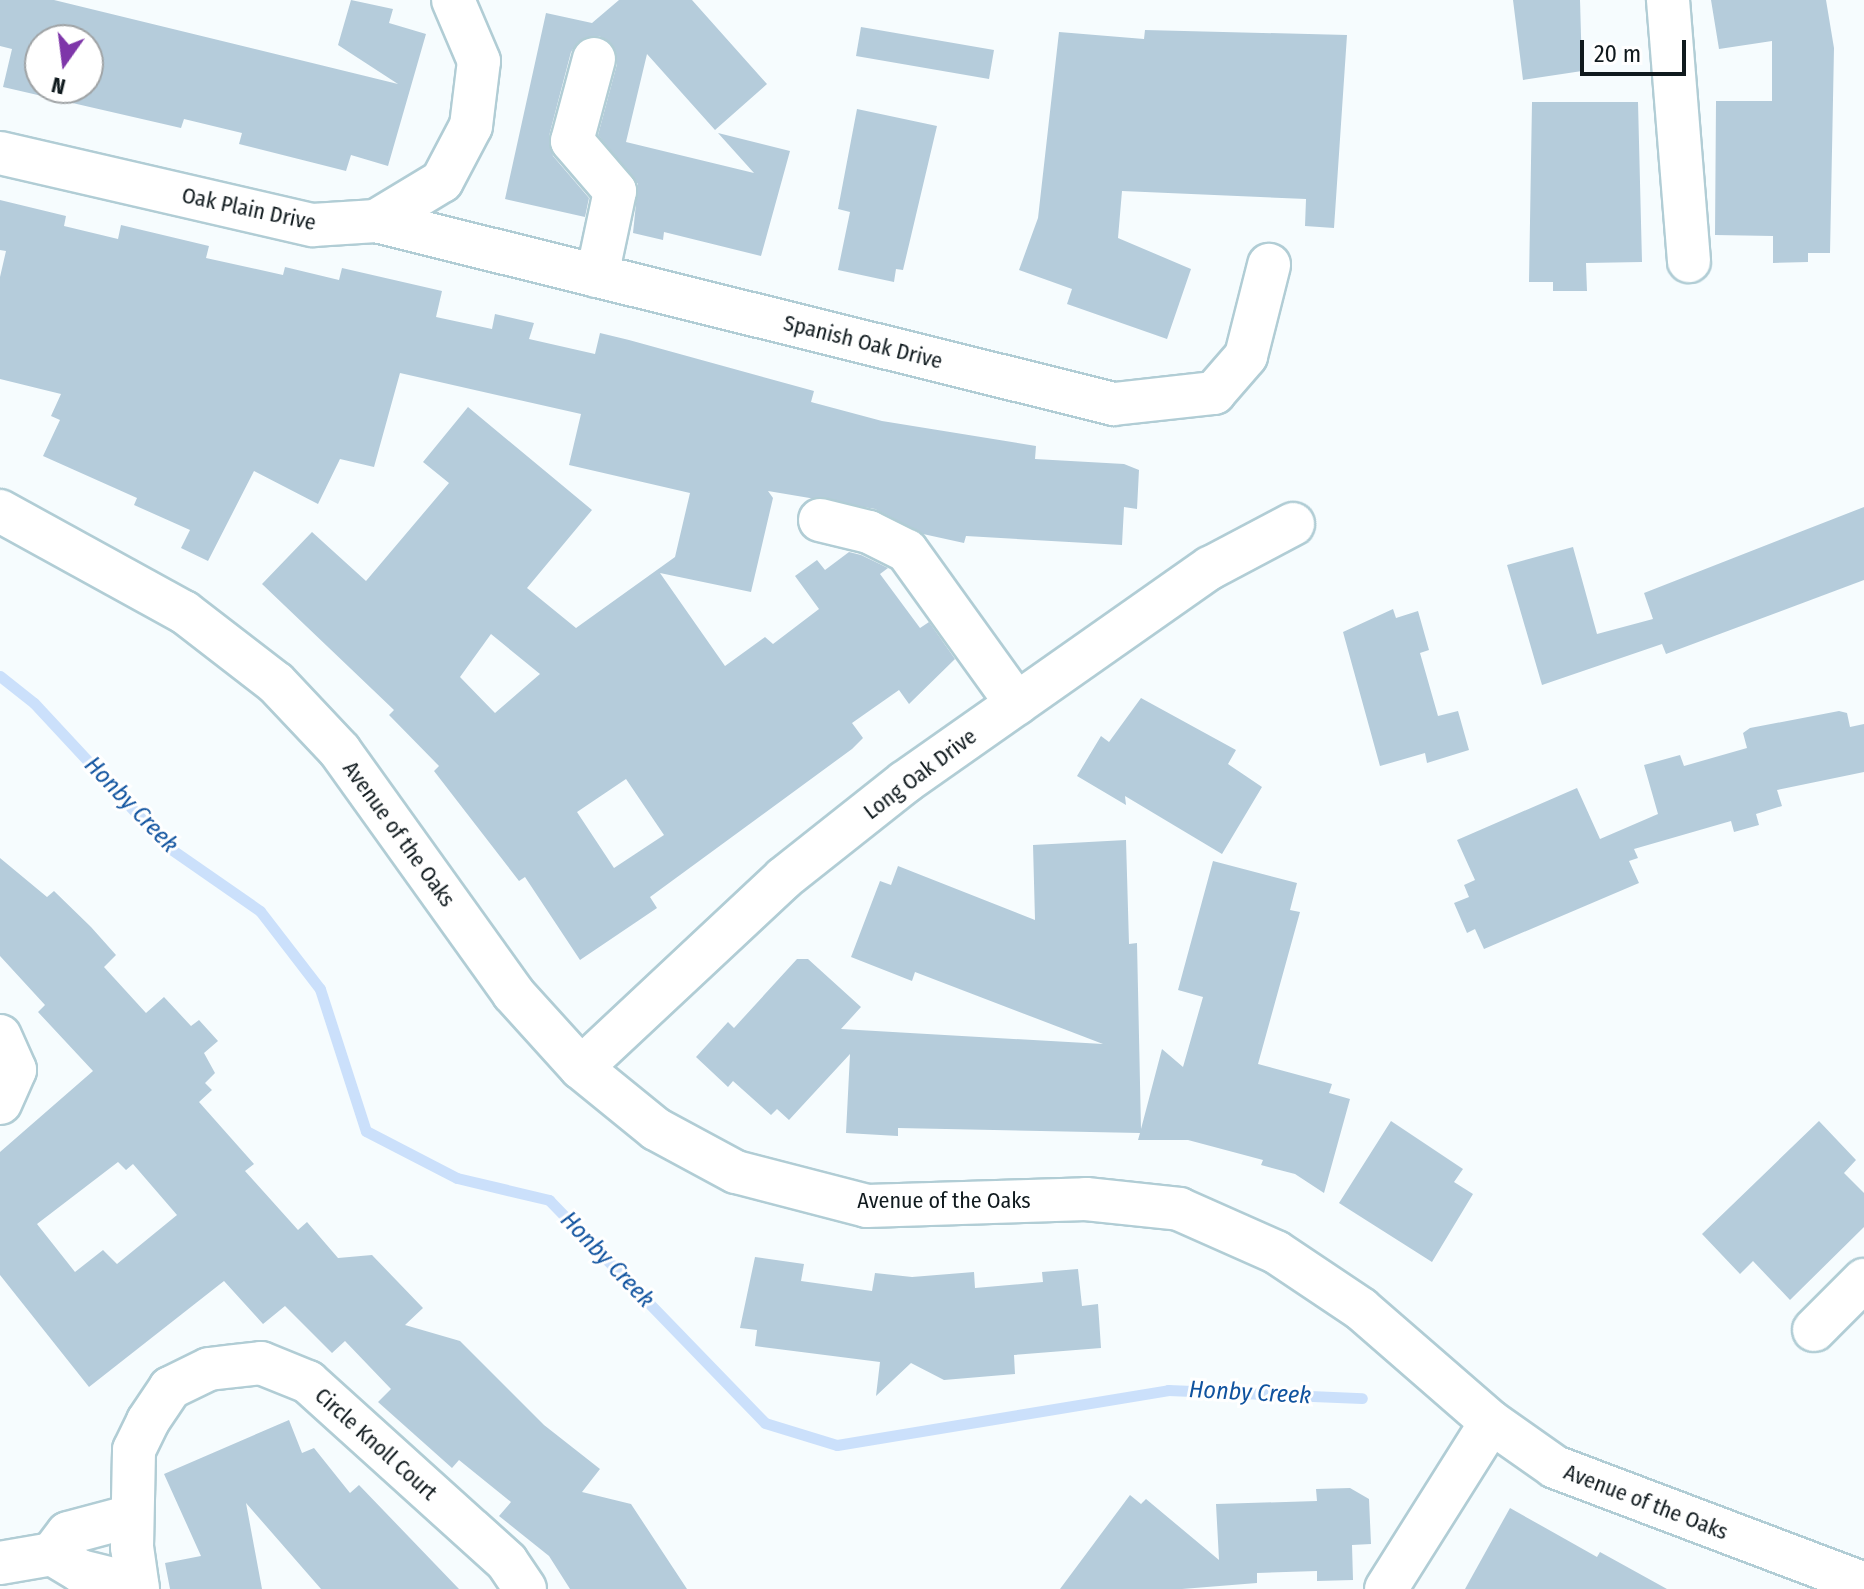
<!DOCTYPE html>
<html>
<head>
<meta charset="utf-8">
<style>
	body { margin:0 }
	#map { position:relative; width:1864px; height:1589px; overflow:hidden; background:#f6fcfe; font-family:"Fira Sans Condensed",sans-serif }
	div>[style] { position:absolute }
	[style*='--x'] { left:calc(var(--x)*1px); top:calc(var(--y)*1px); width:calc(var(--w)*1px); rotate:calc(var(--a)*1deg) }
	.stream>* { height:11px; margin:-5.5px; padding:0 5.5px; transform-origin:5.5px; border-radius:5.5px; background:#cbe0fb }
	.building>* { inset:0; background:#b5ccdb }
	.roads { filter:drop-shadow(2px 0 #b1cdd5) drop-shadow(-2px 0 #b1cdd5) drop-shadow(0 2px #b1cdd5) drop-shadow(0 -2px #b1cdd5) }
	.minor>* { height:42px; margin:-21px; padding:0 21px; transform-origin:21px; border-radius:21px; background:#fff }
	span { translate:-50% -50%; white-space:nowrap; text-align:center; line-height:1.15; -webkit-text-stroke:6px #fff; paint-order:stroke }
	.street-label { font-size:22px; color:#101a1e }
	.water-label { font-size:24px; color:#10539f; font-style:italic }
	.north { position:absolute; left:24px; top:24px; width:80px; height:80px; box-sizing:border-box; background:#fff; border:2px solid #9fa3a5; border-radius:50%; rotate:194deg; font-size:22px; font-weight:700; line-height:32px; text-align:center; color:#101a1e }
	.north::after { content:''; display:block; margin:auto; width:28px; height:36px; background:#7e36a9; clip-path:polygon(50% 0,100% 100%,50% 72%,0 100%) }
	.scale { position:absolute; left:1580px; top:40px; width:106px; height:36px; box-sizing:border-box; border:4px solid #101a1e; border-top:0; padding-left:10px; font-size:24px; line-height:28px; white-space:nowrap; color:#101a1e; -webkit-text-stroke:6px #fff; paint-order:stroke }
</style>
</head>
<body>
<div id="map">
	<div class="stream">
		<i style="--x:0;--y:676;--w:43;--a:38.5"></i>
		<i style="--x:34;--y:703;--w:197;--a:47.1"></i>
		<i style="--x:168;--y:847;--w:112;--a:34.8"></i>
		<i style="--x:260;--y:911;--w:98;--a:52.4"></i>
		<i style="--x:320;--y:989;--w:149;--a:72.1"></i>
		<i style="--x:366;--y:1131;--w:102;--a:27.3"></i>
		<i style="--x:457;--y:1178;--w:95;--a:13.4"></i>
		<i style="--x:549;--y:1200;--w:310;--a:45.9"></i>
		<i style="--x:765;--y:1423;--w:75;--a:17"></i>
		<i style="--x:837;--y:1445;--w:336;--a:-9.4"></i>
		<i style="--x:1168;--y:1390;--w:194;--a:2.4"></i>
	</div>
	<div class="building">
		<i style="clip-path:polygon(evenodd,0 0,54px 0,398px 84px,338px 45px,351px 0,393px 9px,389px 23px,426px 34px,388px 166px,351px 155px,346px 171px,239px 144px,242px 133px,184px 119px,181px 128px,3px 87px,12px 49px,0 46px,0 0,40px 40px,88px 40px,88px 88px,40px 88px,40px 40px)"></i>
		<i style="clip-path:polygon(619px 0,692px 0,767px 84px,715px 130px,647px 54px,626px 142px,754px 173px,718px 133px,790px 151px,761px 256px,664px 232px,663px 240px,633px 233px,638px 184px,598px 135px,617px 64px,611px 43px,599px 36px,578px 42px,571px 52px,549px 136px,553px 156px,589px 198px,585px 217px,505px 199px,546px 13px,592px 23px)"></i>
		<i style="clip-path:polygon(1513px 0,1580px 0,1582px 71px,1523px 80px)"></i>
		<i style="clip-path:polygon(1711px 0,1826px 0,1834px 48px,1830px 253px,1808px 253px,1808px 262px,1773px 263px,1773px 236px,1715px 235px,1716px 101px,1772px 101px,1772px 41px,1719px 49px)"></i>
		<i style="clip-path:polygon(861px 27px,994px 50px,989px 79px,856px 56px)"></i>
		<i style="clip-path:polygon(1145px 30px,1347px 35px,1334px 228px,1305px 226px,1306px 199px,1122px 191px,1118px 238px,1191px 269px,1167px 339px,1067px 304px,1072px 289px,1019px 270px,1038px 218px,1059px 32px,1144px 39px)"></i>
		<i style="clip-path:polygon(1532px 102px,1638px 102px,1642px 262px,1586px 263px,1587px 291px,1553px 291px,1553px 282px,1529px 282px)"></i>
		<i style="clip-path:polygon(857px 109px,937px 126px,903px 270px,896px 269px,894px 282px,838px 270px,850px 212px,838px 209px)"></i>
		<i style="clip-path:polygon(evenodd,0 200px,66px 216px,64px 226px,118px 239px,121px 225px,209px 246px,206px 258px,283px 275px,285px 267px,339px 280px,342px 268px,442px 291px,436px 317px,492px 329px,495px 314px,534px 323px,529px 339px,595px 354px,600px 333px,629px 340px,814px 391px,811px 402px,882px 421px,1036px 446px,1035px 459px,1124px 464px,1139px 470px,1137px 509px,1124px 507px,1122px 545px,966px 536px,964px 543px,923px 534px,875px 509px,768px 491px,773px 498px,751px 592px,660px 573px,725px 666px,765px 637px,773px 644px,819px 609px,795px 576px,817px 560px,825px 570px,849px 552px,861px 555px,888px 568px,880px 574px,920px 628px,929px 622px,955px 659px,909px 704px,899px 690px,852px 723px,863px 738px,852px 749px,650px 897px,657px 908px,580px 960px,525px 877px,519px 881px,434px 771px,439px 766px,389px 715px,394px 710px,262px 584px,312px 532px,366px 581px,449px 483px,423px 462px,468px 407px,592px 510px,527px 588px,576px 628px,675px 557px,690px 493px,569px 465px,581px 414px,400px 373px,374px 467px,340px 459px,318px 504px,254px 471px,208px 561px,181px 548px,190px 530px,134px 505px,137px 498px,43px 456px,60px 420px,51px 416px,61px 394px,0 379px,0 277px,6px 251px,0 250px,0 200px,491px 634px,540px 674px,495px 713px,460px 677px,491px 634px,0 200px,626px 779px,664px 835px,614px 868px,577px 812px,626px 779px)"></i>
		<i style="clip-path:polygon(1864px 507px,1864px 580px,1666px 654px,1662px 644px,1542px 685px,1507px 565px,1573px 547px,1597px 634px,1653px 619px,1644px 593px)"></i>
		<i style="clip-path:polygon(1393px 609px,1396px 618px,1418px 611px,1429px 650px,1420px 653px,1438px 716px,1458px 711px,1469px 750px,1427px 763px,1425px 753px,1380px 766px,1343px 632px)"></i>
		<i style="clip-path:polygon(1141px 698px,1236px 750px,1228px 764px,1262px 787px,1222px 854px,1125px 796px,1126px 805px,1077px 776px,1101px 736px,1109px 742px)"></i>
		<i style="clip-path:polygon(1839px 711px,1847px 713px,1850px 727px,1864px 724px,1864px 772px,1777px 790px,1782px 806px,1756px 814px,1759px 825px,1734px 832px,1731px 821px,1634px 849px,1638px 858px,1629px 861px,1639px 883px,1484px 949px,1475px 929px,1467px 933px,1454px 903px,1469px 897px,1464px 885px,1475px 880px,1457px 840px,1577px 788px,1600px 839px,1658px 814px,1644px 765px,1680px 755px,1684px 766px,1747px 748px,1743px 733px,1750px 728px)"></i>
		<i style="clip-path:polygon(1126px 840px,1129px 944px,1137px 943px,1141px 1129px,1162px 1049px,1183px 1067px,1203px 997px,1178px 990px,1213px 861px,1297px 883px,1290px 910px,1300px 912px,1258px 1064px,1332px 1084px,1329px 1093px,1350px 1099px,1324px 1193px,1295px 1174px,1261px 1165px,1263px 1160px,1188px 1140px,1138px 1140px,1140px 1133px,898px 1128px,898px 1136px,846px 1133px,850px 1054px,789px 1120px,777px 1109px,771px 1115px,733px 1081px,728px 1087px,696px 1057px,728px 1022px,734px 1028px,797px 959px,808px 959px,861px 1007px,841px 1029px,1103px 1044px,915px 972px,912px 981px,851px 957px,880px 881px,891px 885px,898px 866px,1035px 920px,1033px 845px)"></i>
		<i style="clip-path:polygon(evenodd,0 858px,47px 897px,54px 891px,91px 927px,116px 955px,104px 967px,146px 1013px,164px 997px,191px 1026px,199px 1020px,218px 1041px,204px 1053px,215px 1073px,205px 1083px,212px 1090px,199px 1102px,254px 1164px,245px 1171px,298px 1230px,307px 1222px,338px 1258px,372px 1255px,423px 1308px,405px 1325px,460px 1341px,544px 1425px,600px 1469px,582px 1492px,631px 1504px,687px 1589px,570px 1589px,549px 1556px,499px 1516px,511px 1502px,459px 1460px,452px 1468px,378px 1402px,391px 1389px,345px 1341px,332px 1353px,285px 1306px,263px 1324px,224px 1281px,89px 1387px,0 1275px,0 1152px,93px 1071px,38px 1012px,45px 1005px,0 956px,0 858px,118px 1162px,126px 1170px,133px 1164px,177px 1215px,117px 1264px,103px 1250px,75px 1272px,37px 1224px,118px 1162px)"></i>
		<i style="clip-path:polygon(1391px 1121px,1463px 1169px,1454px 1182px,1473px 1194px,1432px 1262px,1339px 1203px)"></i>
		<i style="clip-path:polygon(1819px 1121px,1856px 1160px,1844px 1173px,1864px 1193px,1864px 1227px,1790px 1300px,1753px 1261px,1740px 1274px,1702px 1234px)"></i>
		<i style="clip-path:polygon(755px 1257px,804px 1264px,801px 1281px,872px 1291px,875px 1273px,912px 1277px,974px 1272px,975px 1288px,1043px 1282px,1042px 1272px,1078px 1269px,1082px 1306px,1098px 1304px,1101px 1348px,1014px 1355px,1015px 1374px,944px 1380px,911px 1363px,876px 1396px,880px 1362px,755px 1346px,757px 1330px,740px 1328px)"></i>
		<i style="clip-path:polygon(289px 1420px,302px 1453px,314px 1448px,350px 1493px,359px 1485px,459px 1589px,321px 1589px,246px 1503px,262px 1589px,170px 1589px,165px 1563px,201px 1556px,164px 1474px)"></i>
		<i style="clip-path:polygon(1350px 1488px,1369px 1499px,1371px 1544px,1352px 1545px,1353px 1580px,1317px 1581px,1317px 1571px,1257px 1573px,1257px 1583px,1182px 1589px,1060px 1589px,1130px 1495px,1141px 1504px,1146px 1499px,1219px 1560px,1216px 1504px,1317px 1501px,1316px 1489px)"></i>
		<i style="clip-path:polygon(1510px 1508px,1597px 1557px,1600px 1552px,1667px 1589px,1465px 1589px)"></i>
	</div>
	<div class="roads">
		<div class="minor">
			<i style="--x:1668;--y:0;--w:262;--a:85.4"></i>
			<i style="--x:594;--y:59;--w:85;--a:105"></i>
			<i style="--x:572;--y:141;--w:66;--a:49.3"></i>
			<i style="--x:615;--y:191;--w:87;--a:102"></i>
			<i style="--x:0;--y:153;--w:321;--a:13"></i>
			<i style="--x:313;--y:225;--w:63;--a:-3.6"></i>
			<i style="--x:376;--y:221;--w:77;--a:-31.2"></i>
			<i style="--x:442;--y:181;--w:62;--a:-62.2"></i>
			<i style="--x:471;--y:126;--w:65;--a:-83"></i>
			<i style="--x:479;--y:61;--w:66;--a:-113.1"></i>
			<i style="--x:376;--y:221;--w:760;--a:13.93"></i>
			<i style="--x:1114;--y:404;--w:101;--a:-6.3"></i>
			<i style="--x:1214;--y:393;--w:49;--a:-49.1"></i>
			<i style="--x:1246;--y:356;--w:94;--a:-75.8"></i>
			<i style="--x:0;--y:511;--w:210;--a:28.8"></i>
			<i style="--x:184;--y:612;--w:116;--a:37.7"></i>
			<i style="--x:276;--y:683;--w:93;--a:46.7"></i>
			<i style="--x:340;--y:751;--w:297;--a:54.4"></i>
			<i style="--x:513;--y:993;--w:101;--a:47.8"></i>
			<i style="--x:581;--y:1068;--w:97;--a:39.1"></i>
			<i style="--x:656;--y:1129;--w:91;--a:28.3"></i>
			<i style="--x:736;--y:1172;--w:135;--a:14.5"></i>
			<i style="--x:867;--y:1206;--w:219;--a:-1.8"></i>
			<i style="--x:1086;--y:1199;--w:94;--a:6.1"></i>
			<i style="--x:1179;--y:1209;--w:106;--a:23.9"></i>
			<i style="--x:1276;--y:1252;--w:102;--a:33.8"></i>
			<i style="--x:1361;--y:1309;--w:172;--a:41"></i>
			<i style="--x:1491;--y:1422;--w:78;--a:35.1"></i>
			<i style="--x:1555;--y:1467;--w:330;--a:20.7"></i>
			<i style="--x:820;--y:520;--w:50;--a:13.8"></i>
			<i style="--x:869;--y:532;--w:42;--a:26.6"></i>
			<i style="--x:907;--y:551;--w:188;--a:54.3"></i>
			<i style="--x:0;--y:1036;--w:37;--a:66"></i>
			<i style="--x:15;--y:1070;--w:36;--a:114"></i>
			<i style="--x:581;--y:1068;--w:278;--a:-43.1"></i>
			<i style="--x:784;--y:878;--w:154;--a:-38.4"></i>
			<i style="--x:905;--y:782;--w:373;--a:-35.1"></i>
			<i style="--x:1210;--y:568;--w:94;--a:-27.9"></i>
			<i style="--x:1814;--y:1330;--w:71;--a:-45"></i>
			<i style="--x:52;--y:1554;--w:26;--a:-53"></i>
			<i style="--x:68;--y:1533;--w:66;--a:-14.9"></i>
			<i style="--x:0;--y:1563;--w:53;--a:-9.8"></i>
			<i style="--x:52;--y:1554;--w:33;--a:31"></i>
			<i style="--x:80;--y:1571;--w:59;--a:13.8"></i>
			<i style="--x:138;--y:1589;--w:42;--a:-98.1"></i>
			<i style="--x:132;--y:1547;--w:97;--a:-88.8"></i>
			<i style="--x:134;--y:1450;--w:32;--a:-64"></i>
			<i style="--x:148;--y:1421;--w:40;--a:-56"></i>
			<i style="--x:170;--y:1388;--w:43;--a:-26"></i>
			<i style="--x:209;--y:1369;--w:52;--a:-6.6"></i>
			<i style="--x:261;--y:1363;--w:51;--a:22"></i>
			<i style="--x:308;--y:1382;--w:268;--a:42.1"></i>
			<i style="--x:507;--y:1562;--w:32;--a:56"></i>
			<i style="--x:1386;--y:1589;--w:197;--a:-57.8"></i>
		</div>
	</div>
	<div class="street-label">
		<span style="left:249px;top:209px;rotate:12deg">Oak Plain Drive</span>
		<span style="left:863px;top:342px;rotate:14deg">Spanish Oak Drive</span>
		<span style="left:920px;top:774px;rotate:-37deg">Long Oak Drive</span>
		<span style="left:399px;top:834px;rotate:54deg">Avenue of the Oaks</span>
		<span style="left:944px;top:1201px">Avenue of the Oaks</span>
		<span style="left:376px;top:1444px;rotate:42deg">Circle Knoll Court</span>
		<span style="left:1646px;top:1502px;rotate:21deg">Avenue of the Oaks</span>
	</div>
	<div class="water-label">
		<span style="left:131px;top:805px;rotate:46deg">Honby Creek</span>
		<span style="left:607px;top:1260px;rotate:46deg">Honby Creek</span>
		<span style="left:1250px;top:1393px;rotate:3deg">Honby Creek</span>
	</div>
	<div class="north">N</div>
	<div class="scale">20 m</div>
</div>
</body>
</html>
